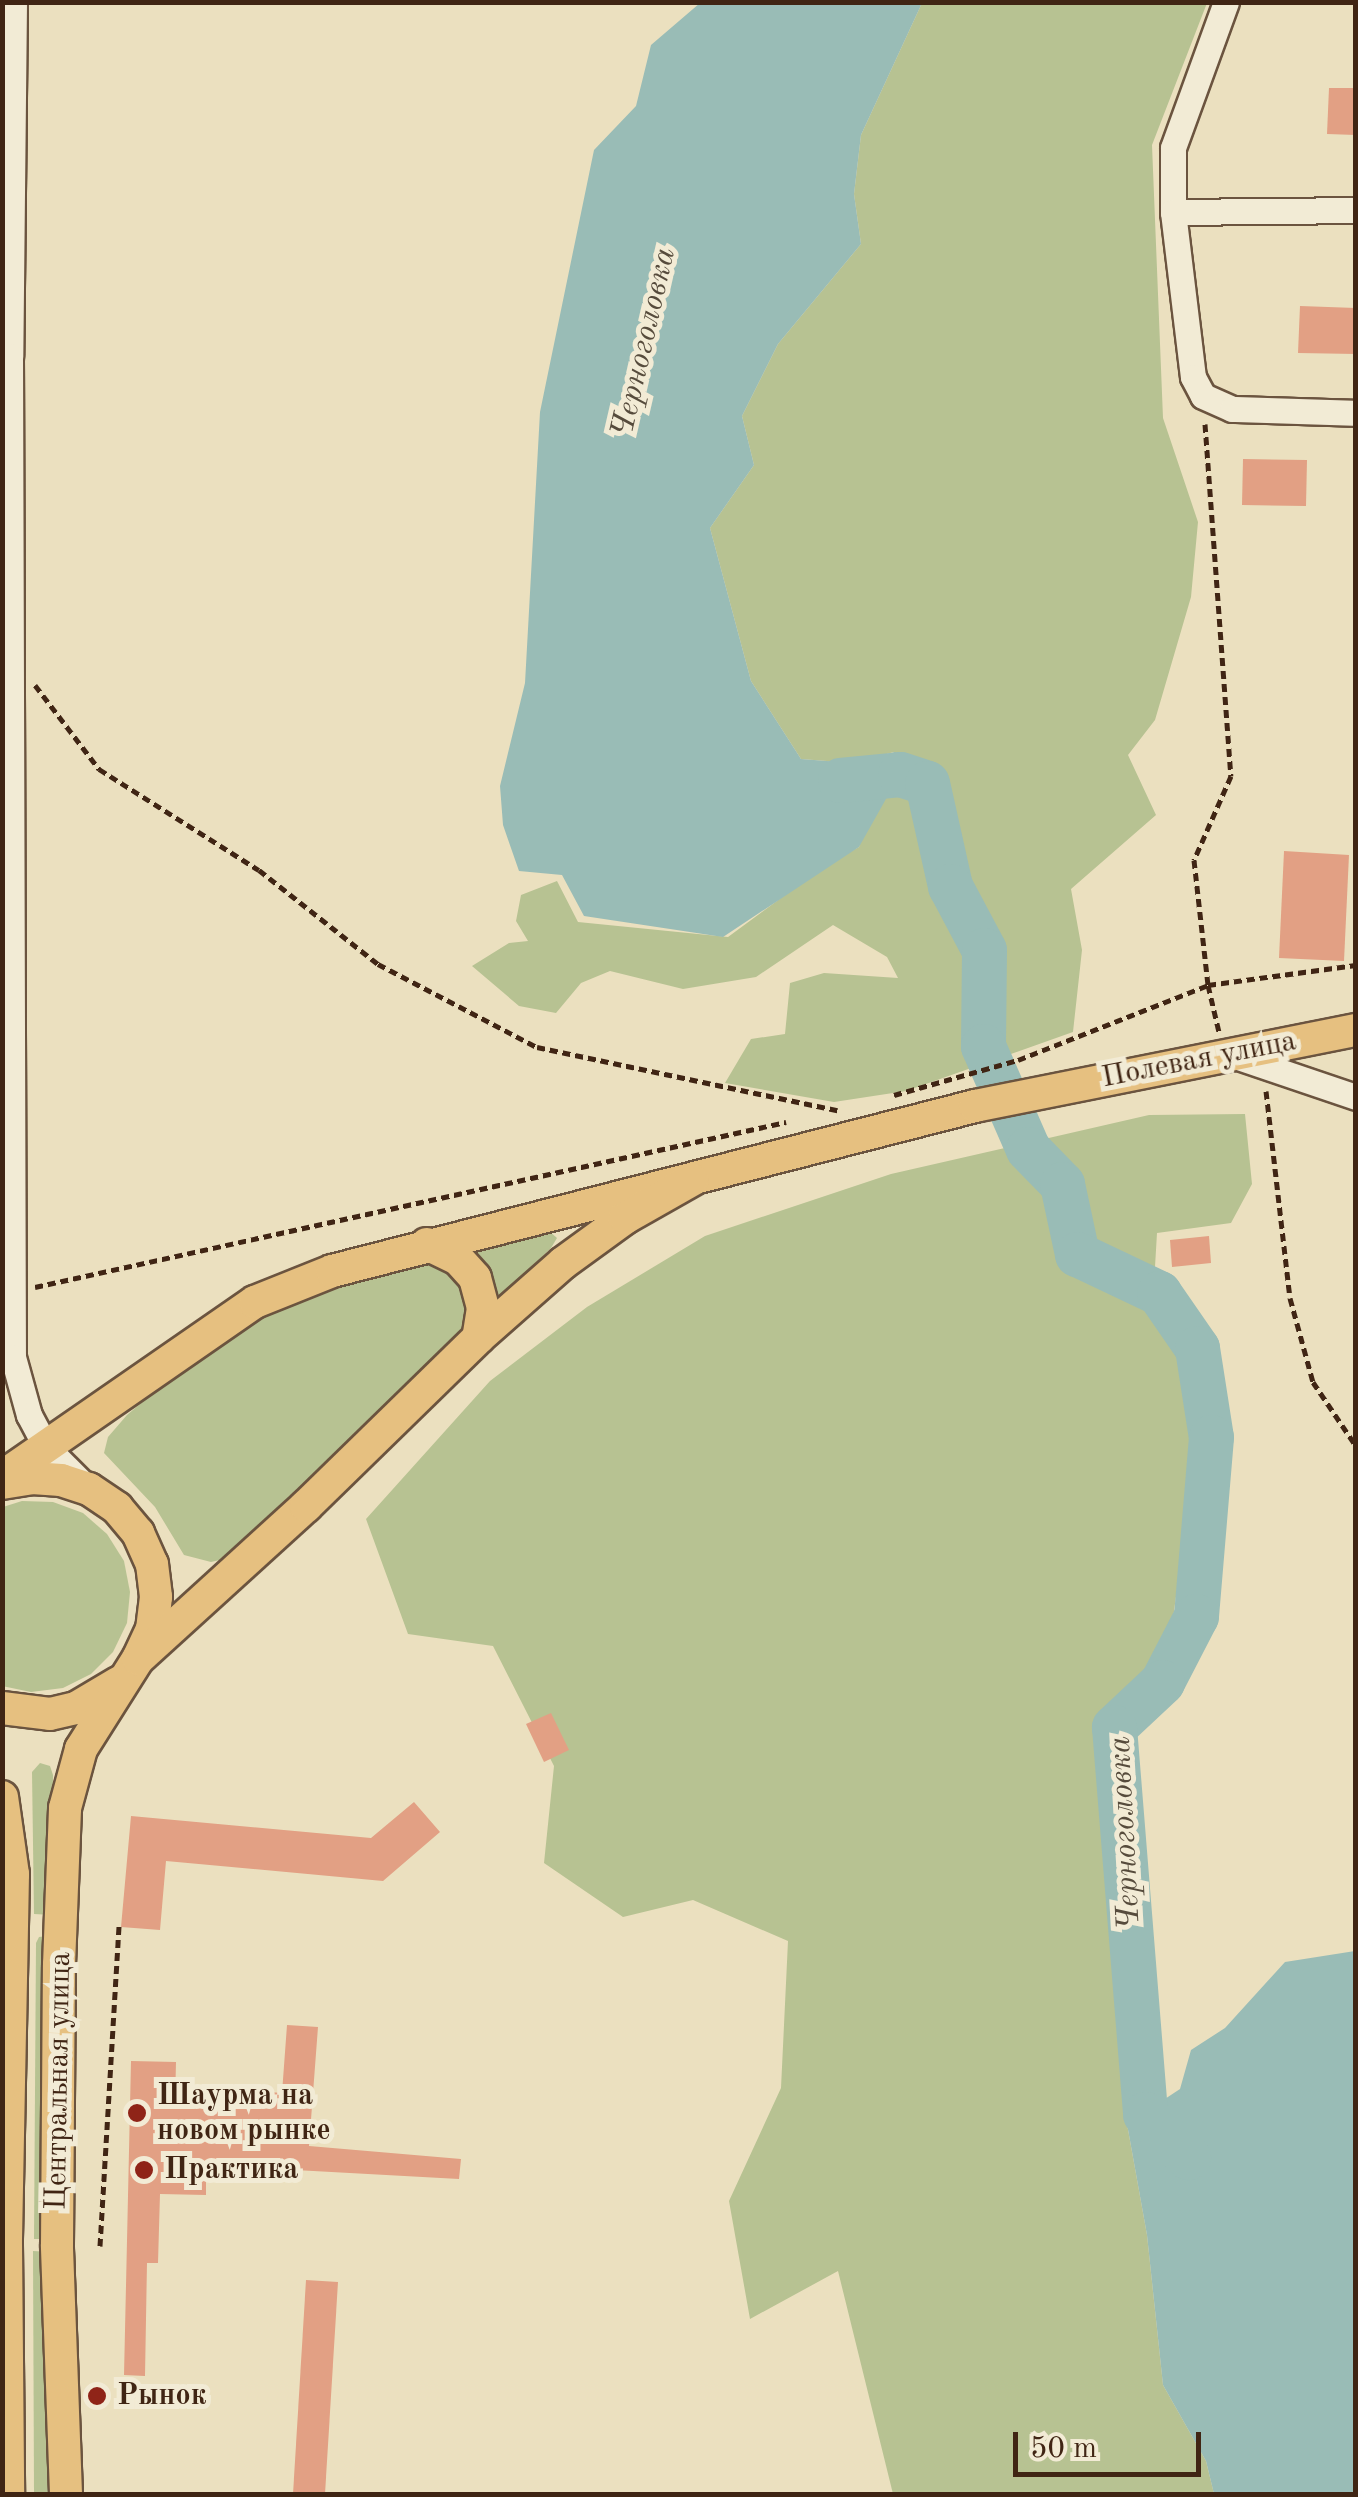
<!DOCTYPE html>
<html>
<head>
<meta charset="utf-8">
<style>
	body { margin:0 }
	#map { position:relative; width:1358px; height:2497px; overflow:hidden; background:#ebe0bf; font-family:"Old Standard TT",serif }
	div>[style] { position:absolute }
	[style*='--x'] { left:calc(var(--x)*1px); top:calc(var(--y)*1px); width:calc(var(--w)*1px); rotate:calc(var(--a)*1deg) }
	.green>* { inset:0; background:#b7c292 }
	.water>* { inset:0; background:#99bcb6 }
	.river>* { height:45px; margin:-22.5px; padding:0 22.5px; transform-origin:22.5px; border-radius:22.5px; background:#99bcb6 }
	.building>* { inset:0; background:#e2a084 }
	.path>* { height:5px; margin-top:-2.5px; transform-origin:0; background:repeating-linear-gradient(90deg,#402514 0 8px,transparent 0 13px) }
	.roads { filter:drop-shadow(2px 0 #6b543f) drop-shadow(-2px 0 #6b543f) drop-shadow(0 2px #6b543f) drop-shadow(0 -2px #6b543f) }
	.minor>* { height:25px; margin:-12.5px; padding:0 12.5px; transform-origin:12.5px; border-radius:12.5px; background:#f2ebd5 }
	.major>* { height:32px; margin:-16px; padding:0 16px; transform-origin:16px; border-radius:16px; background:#e6c080 }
	.dots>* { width:28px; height:28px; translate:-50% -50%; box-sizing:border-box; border:5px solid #f2ebd5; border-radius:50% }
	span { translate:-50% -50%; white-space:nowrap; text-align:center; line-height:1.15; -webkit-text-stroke:10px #f2ebd5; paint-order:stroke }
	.street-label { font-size:30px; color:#402514 }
	.poi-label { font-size:30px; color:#402514; font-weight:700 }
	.left { translate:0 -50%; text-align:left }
	.water-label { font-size:32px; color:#564b3c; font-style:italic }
	.frame { position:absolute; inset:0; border:5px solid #402514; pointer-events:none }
	.scale { position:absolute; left:1013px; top:2432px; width:188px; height:45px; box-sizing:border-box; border:5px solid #402514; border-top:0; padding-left:12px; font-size:30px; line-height:35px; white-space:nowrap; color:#402514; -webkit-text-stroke:8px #f2ebd5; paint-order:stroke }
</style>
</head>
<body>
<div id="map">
	<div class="green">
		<i style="clip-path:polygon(922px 3px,1207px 3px,1152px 145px,1163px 418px,1198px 522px,1191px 597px,1155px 720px,1128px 755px,1156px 815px,1071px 889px,1082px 950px,1073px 1032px,906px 1091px,834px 1102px,725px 1083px,751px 1039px,785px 1034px,790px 983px,824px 973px,898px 978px,887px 957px,833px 925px,756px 977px,683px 989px,610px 971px,581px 983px,556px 1013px,519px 1006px,472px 966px,509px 943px,528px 941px,516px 921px,521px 895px,557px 881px,578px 922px,728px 937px,823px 867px,859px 847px,894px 752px,853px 763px,801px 759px,751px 681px,710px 528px,754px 465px,742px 416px,778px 344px,861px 244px,854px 194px,861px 135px)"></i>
		<i style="clip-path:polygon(1245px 1114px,1252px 1184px,1231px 1223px,1157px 1233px,1155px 1267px,1180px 1294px,1178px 1333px,1194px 1434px,1190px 1492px,1170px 1641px,1093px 1730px,1127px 2124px,1147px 2235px,1163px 2385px,1206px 2461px,1214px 2494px,893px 2494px,838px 2271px,750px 2319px,729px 2201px,781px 2088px,788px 1941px,693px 1900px,623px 1917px,544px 1863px,554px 1766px,493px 1646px,408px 1634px,366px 1519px,490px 1381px,587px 1307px,705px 1236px,891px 1174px,1149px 1115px)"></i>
		<i style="clip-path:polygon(549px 1231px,557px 1238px,551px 1248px,496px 1301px,471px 1251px)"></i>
		<i style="clip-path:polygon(433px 1259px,462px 1284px,471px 1308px,468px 1327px,233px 1557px,211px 1562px,184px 1555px,155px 1507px,104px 1453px,108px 1437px,127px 1415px,185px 1366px,255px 1319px,312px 1293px)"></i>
		<i style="clip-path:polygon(22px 1501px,53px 1502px,83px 1513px,107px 1534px,124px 1561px,130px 1592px,127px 1623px,113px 1652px,91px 1674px,63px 1688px,31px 1692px,2px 1686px,3px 1507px)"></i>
		<i style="clip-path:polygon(40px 1763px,50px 1766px,53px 1775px,52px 1915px,34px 1914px,32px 1772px)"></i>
		<i style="clip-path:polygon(47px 1936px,51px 2239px,34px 2239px,36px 1943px,39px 1937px)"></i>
		<i style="clip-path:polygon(33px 2251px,51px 2252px,52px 2494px,34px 2494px)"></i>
	</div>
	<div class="water">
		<i style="clip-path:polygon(700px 3px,922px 3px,861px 135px,854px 194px,861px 244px,778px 344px,742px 416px,754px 465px,710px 528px,751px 681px,801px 759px,853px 763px,895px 752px,900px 774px,859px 847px,723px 937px,584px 916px,562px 875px,519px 871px,503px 825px,500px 786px,525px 683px,540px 412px,594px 150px,636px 106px,651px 45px)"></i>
		<i style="clip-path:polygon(1355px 1951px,1355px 2494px,1214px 2494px,1206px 2461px,1163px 2385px,1147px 2235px,1127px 2124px,1180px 2089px,1191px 2050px,1225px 2028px,1285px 1962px)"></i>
	</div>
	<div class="river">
		<i style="--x:840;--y:780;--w:60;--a:-5.7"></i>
		<i style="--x:900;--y:774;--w:28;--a:18"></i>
		<i style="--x:927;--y:783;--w:106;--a:77.4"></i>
		<i style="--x:950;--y:886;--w:72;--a:62"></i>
		<i style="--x:984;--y:950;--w:96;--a:90.6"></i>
		<i style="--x:983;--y:1046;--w:112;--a:66.4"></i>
		<i style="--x:1028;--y:1149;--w:49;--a:45.8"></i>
		<i style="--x:1062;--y:1184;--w:72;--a:77.9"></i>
		<i style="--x:1077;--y:1254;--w:91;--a:25.4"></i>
		<i style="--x:1159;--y:1293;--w:67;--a:55.4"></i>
		<i style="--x:1197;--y:1348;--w:90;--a:81.1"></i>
		<i style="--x:1211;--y:1437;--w:180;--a:94.8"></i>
		<i style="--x:1196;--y:1616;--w:74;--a:117.3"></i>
		<i style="--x:1162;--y:1682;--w:66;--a:136.8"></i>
		<i style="--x:1114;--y:1727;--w:388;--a:85.4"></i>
		<i style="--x:1145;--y:2114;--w:61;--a:45"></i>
	</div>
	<div class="building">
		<i style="clip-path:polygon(1329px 88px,1356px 88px,1356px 135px,1327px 134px)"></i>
		<i style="clip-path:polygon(1300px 306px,1356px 308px,1356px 354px,1298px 353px)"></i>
		<i style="clip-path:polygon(1243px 459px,1307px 460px,1306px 506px,1242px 505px)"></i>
		<i style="clip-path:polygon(1284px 851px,1349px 855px,1344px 961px,1279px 958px)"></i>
		<i style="clip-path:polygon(1209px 1236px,1211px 1263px,1172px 1267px,1170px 1240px)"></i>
		<i style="clip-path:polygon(551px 1713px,569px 1750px,544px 1762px,526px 1724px)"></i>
		<i style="clip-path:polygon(414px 1802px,440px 1832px,383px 1881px,166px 1861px,160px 1930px,121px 1927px,131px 1816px,371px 1838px)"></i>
		<i style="clip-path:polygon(287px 2025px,318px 2027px,309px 2146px,461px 2159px,459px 2179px,206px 2165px,206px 2195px,160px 2194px,158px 2263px,147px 2263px,145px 2376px,124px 2375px,131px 2061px,176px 2062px,175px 2104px,243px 2106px,243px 2090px,282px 2093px)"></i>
		<i style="clip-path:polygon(306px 2280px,338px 2282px,325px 2494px,293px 2494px)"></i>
	</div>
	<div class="path">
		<i style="--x:1205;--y:424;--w:353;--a:85.8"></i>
		<i style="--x:1231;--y:776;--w:92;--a:113.8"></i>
		<i style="--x:1194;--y:860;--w:126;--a:83.6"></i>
		<i style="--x:1208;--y:985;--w:48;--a:76.8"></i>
		<i style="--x:35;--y:685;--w:106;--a:52.7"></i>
		<i style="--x:99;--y:769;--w:189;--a:32.3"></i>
		<i style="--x:259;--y:870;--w:152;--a:38.3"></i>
		<i style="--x:378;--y:964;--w:179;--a:27.6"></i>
		<i style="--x:537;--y:1047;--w:307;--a:11.9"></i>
		<i style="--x:1266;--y:1091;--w:208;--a:83.4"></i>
		<i style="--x:1290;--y:1298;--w:87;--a:74.7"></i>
		<i style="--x:1313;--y:1382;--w:77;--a:56.1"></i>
		<i style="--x:894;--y:1095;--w:129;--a:-15.8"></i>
		<i style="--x:1018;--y:1060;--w:204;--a:-21.5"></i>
		<i style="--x:1208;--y:985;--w:149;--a:-7.7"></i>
		<i style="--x:35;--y:1287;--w:769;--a:-12.39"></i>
		<i style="--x:100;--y:2246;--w:323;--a:-86.6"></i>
	</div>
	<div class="roads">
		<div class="minor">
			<i style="--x:14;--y:2;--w:354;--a:90.6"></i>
			<i style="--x:10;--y:356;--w:1001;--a:89.83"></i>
			<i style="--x:13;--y:1357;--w:60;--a:74.6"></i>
			<i style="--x:29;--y:1415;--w:36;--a:62"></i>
			<i style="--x:46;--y:1447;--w:55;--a:45"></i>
			<i style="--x:1226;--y:2;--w:155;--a:110"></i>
			<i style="--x:1173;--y:148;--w:64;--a:90"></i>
			<i style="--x:1173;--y:212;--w:166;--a:83.1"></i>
			<i style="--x:1193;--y:377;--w:21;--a:62"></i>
			<i style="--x:1203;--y:396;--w:32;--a:24"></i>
			<i style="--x:1232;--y:409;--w:124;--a:1.8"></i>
			<i style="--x:1173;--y:212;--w:183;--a:-0.6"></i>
			<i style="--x:1229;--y:1054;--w:134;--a:18.7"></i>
		</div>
		<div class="major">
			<i style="--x:427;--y:1244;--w:34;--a:26"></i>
			<i style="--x:458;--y:1259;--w:25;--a:48"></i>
			<i style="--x:475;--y:1278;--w:31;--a:75"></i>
			<i style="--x:483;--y:1308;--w:30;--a:99"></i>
			<i style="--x:2;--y:1477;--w:308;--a:-34.7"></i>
			<i style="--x:255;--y:1302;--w:83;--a:-21.9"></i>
			<i style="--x:332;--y:1271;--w:664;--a:-14.39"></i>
			<i style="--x:975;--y:1106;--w:389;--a:-11.3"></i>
			<i style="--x:2;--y:1483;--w:30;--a:-9"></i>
			<i style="--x:32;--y:1478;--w:29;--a:4"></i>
			<i style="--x:61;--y:1480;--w:29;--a:18"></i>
			<i style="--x:89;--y:1489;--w:34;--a:34"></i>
			<i style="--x:117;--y:1508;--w:33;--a:50"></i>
			<i style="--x:138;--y:1533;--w:34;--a:66"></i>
			<i style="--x:152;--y:1564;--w:33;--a:83"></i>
			<i style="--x:156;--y:1597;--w:32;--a:97"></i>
			<i style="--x:152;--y:1629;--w:29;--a:115"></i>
			<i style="--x:2;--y:1708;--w:48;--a:7.1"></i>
			<i style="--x:50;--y:1714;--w:27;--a:-13"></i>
			<i style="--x:76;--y:1708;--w:49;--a:-30.8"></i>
			<i style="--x:2;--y:1797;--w:78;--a:81.9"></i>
			<i style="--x:13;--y:1874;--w:371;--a:91.1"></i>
			<i style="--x:6;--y:2245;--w:249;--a:89.5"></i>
			<i style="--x:66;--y:2494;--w:249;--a:-92.1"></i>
			<i style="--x:57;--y:2245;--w:280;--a:-89.6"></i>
			<i style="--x:59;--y:1965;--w:157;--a:-87.8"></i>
			<i style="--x:65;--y:1808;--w:61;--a:-74.8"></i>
			<i style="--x:81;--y:1749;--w:107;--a:-57.7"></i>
			<i style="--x:138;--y:1659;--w:227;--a:-42.3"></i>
			<i style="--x:306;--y:1506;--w:240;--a:-44.3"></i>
			<i style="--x:478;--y:1338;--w:113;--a:-41.4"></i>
			<i style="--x:563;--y:1263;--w:77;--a:-36"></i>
			<i style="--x:625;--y:1218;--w:77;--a:-29.6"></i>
		</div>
	</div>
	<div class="dots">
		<i style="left:137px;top:2113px;background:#8f2418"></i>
		<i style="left:144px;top:2170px;background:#8f2418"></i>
		<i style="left:97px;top:2396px;background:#8f2418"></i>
	</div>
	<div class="street-label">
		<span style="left:1199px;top:1060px;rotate:-11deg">Полевая улица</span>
		<span style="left:59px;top:2081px;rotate:-89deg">Центральная улица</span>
	</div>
	<div class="poi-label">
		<span class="left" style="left:157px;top:2113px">Шаурма на<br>новом рынке</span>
		<span class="left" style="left:164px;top:2170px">Практика</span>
		<span class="left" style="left:117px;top:2396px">Рынок</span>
	</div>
	<div class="water-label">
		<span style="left:645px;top:343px;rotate:-77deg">Черноголовка</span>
		<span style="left:1126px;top:1833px;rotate:-93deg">Черноголовка</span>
	</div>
	<div class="frame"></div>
	<div class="scale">50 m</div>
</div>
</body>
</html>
